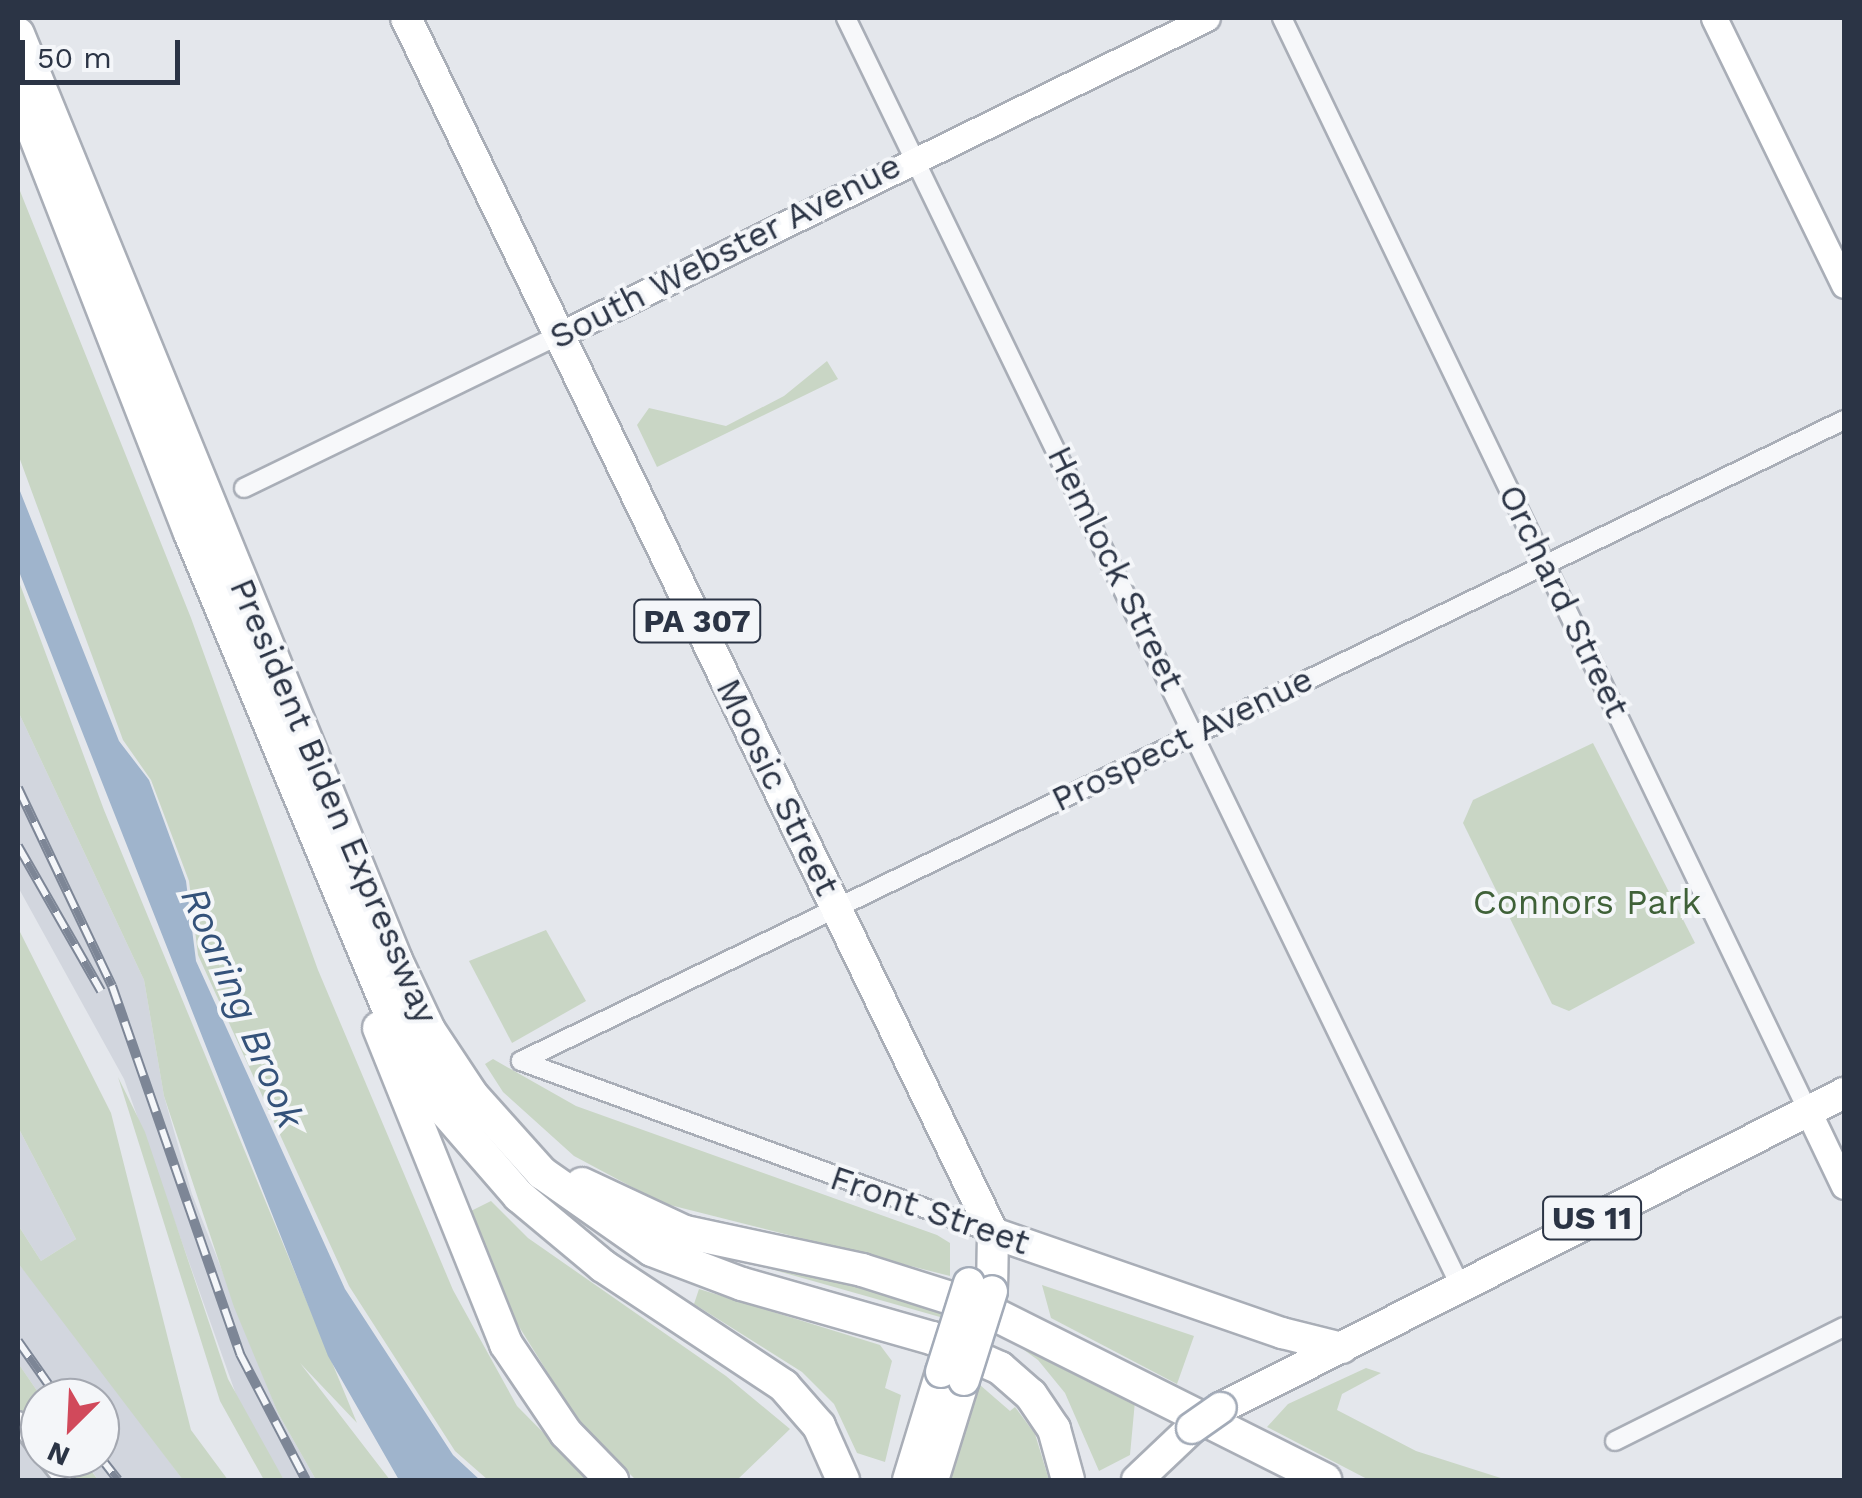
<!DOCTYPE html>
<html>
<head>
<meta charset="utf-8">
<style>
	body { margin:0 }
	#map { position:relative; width:1862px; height:1498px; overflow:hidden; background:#e4e7ec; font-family:"Work Sans",sans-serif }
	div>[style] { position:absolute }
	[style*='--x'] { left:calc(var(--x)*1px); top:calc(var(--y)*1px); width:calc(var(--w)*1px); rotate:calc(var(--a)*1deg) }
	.built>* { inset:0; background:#d2d6de }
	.green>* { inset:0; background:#c9d6c5 }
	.water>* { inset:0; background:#9fb4cc }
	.roads { filter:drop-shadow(2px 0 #a9aeb7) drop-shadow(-2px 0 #a9aeb7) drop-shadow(0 2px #a9aeb7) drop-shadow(0 -2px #a9aeb7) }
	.street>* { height:18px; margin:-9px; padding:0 9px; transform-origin:9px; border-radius:9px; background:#f7f8fa }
	.secondary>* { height:25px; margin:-12.5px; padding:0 12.5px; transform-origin:12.5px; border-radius:12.5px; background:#fff }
	.primary>* { height:30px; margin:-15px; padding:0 15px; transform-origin:15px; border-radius:15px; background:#fff }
	.highway>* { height:32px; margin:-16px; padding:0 16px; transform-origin:16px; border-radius:16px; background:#fff }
	.rail>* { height:10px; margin-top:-5px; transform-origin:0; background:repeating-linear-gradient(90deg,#f4f6f9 0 19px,#7d8696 0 38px); box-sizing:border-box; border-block:2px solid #7d8696 }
	.bridges { filter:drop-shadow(2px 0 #a3abb8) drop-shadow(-2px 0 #a3abb8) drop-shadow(0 2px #a3abb8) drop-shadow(0 -2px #a3abb8) }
	.primary-bridge>* { height:30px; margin:-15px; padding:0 15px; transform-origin:15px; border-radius:15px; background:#fff }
	span { translate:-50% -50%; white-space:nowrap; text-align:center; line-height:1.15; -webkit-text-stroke:8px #f4f6f9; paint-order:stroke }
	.shield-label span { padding:2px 8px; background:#f4f6f9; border:2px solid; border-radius:8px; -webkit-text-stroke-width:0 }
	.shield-label { font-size:32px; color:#2b3445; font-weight:700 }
	.street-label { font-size:35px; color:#2b3445 }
	.park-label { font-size:35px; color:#3f6138 }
	.water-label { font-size:38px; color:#34527a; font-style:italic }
	.frame { position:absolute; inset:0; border:20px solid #2b3445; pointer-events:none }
	.north { position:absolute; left:20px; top:1378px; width:100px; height:100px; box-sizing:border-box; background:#f4f6f9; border:2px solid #a4a8b1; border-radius:50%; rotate:204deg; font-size:28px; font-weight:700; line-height:40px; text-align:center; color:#2b3445 }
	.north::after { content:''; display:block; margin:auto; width:35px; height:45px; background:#d1495b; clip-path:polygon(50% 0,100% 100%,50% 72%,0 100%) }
	.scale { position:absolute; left:20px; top:40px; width:160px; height:45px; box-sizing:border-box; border:5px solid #2b3445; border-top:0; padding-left:12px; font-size:30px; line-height:35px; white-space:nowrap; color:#2b3445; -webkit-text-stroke:8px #f4f6f9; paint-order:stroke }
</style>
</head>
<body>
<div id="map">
	<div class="built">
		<i style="clip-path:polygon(18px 711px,144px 980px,164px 1096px,192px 1194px,278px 1413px,316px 1480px,284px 1480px,244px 1417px,124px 1079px,18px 887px)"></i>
		<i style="clip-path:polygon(18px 1127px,76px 1239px,41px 1261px,18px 1225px)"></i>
		<i style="clip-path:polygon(18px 1263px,79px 1339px,183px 1480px,98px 1480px,94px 1474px,82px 1458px,100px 1458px,100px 1398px,42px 1398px,18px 1363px)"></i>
		<i style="clip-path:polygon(18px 1407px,40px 1436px,40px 1458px,57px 1458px,74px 1480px,18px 1480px)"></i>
	</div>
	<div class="green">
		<i style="clip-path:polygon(18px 186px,191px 618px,318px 970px,453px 1290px,517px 1406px,590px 1480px,488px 1480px,455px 1451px,349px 1286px,198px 955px,189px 881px,151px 780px,123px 740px,18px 454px)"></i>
		<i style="clip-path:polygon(827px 361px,838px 379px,657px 467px,637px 425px,649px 408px,726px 426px,784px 396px)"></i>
		<i style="clip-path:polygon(18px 579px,104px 810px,357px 1423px,300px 1363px,390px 1480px,316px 1480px,278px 1413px,234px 1307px,164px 1096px,144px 980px,18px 711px)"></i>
		<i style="clip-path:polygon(1593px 743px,1695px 943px,1569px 1011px,1552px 1004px,1463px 823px,1473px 800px)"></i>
		<i style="clip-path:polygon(18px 928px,111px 1113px,191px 1430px,228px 1480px,183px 1480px,18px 1263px,18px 1225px,41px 1261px,76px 1239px,18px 1127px)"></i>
		<i style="clip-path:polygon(546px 930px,586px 1001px,512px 1043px,469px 961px)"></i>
		<i style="clip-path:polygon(493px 1059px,576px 1106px,937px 1235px,950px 1243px,950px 1276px,662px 1203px,574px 1156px,503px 1092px,485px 1064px)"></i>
		<i style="clip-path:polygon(118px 1077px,145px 1132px,228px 1379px,284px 1480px,264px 1480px,220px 1401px)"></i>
		<i style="clip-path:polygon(491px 1201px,528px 1238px,726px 1376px,790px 1429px,737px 1480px,636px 1480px,581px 1426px,513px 1317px,471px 1211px)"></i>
		<i style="clip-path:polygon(693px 1247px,810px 1270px,943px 1309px,940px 1317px)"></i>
		<i style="clip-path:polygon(1042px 1285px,1194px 1336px,1177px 1384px,1051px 1318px)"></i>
		<i style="clip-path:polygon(699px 1289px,880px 1345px,892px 1361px,885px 1388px,901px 1395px,885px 1462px,857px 1453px,834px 1404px,802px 1372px,694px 1304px)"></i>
		<i style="clip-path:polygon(1000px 1333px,1135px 1401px,1130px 1455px,1099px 1471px,1065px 1393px,1038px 1360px)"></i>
		<i style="clip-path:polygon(18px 1363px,42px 1398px,40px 1436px,18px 1407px)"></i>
		<i style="clip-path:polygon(1366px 1368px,1381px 1373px,1342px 1394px,1337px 1410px,1416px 1451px,1507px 1480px,1369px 1480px,1267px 1427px,1288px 1404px)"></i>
		<i style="clip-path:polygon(980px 1385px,1010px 1411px,1015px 1407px,1035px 1434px,1049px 1480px,947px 1480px)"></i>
		<i style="clip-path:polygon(57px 1458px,82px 1458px,98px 1480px,74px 1480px)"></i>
	</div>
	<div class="water">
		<i style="clip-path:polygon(18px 486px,119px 741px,149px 780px,186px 881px,196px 961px,345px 1289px,453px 1455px,480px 1480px,399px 1480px,328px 1356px,18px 569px)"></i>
	</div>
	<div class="roads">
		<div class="street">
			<i style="--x:846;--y:18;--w:1406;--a:64.15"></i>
			<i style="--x:1282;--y:18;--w:1213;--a:64.3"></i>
			<i style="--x:244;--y:488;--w:352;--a:-25.9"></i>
			<i style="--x:521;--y:1061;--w:1470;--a:-25.85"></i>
			<i style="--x:521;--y:1061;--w:502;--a:20.02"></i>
			<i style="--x:18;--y:1421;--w:36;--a:53"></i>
			<i style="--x:1615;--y:1441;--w:256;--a:-26.5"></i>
			<i style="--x:47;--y:1458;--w:28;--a:51"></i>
		</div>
		<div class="secondary">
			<i style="--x:1714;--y:18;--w:297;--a:64"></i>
			<i style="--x:561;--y:334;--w:719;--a:-26.07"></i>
			<i style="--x:1808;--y:1111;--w:83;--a:64.4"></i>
		</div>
		<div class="primary">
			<i style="--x:406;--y:18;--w:1349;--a:64.21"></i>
			<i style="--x:993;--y:1233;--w:58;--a:91"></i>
			<i style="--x:993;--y:1233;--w:306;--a:19.1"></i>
			<i style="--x:1282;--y:1333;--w:62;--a:14"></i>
			<i style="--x:1221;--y:1408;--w:698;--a:-26.82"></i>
			<i style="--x:908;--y:1480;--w:113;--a:-73"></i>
			<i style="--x:933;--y:1480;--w:105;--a:-72.8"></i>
			<i style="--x:1137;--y:1480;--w:76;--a:-43.4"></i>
		</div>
		<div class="highway">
			<i style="--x:18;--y:34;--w:1000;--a:67.79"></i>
			<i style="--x:396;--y:960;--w:77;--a:64.8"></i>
			<i style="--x:429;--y:1030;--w:78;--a:56.5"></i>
			<i style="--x:472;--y:1095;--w:105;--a:48.1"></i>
			<i style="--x:542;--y:1173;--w:134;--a:35"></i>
			<i style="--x:652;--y:1250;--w:96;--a:20.7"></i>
			<i style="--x:742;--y:1284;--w:198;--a:15.9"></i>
			<i style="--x:932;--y:1338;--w:74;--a:23.8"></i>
			<i style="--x:1000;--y:1368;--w:41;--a:41.1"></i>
			<i style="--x:1031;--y:1395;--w:41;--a:55.9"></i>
			<i style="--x:1054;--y:1429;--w:53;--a:74.6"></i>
			<i style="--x:18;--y:92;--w:473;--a:68.7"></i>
			<i style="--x:190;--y:533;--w:554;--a:67.37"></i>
			<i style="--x:403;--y:1044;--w:82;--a:57.5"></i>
			<i style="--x:447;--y:1113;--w:110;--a:49.1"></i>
			<i style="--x:519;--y:1196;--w:109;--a:39.8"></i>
			<i style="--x:603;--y:1266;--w:217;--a:33.5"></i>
			<i style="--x:784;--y:1386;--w:53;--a:48.8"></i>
			<i style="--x:819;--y:1426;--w:59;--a:66"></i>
			<i style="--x:379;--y:1028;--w:341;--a:68.1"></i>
			<i style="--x:506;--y:1344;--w:107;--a:56"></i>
			<i style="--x:566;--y:1433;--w:66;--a:45.6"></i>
			<i style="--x:582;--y:1184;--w:114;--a:25"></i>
			<i style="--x:685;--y:1232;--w:181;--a:12.1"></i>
			<i style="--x:862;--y:1270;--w:126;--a:17.6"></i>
			<i style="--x:982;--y:1308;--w:384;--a:26.6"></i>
		</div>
	</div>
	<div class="rail">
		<i style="--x:18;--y:788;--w:219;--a:64.6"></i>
		<i style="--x:112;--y:986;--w:390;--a:70.8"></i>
		<i style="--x:240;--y:1354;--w:142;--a:62.4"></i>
		<i style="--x:18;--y:846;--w:167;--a:60.2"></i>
		<i style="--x:18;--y:1341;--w:70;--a:54.9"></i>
		<i style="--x:100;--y:1457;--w:29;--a:52"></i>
	</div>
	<div class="bridges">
		<div class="primary-bridge">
			<i style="--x:941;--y:1372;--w:93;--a:-72.5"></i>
			<i style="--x:964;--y:1380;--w:93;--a:-72.5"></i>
			<i style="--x:1192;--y:1428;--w:35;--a:-35"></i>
		</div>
	</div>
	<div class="shield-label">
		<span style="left:697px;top:621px">PA 307</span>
		<span style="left:1592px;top:1218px">US 11</span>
	</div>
	<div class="street-label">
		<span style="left:725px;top:251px;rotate:-27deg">South Webster Avenue</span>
		<span style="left:1116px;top:568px;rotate:64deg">Hemlock Street</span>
		<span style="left:1564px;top:601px;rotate:64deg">Orchard Street</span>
		<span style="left:1182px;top:739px;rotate:-26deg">Prospect Avenue</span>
		<span style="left:778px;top:787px;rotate:64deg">Moosic Street</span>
		<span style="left:334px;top:801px;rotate:67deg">President Biden Expressway</span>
		<span style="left:930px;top:1210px;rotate:19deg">Front Street</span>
	</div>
	<div class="park-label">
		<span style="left:1587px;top:902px">Connors Park</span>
	</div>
	<div class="water-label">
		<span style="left:242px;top:1008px;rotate:67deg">Roaring Brook</span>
	</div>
	<div class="frame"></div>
	<div class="north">N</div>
	<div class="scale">50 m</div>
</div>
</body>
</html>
